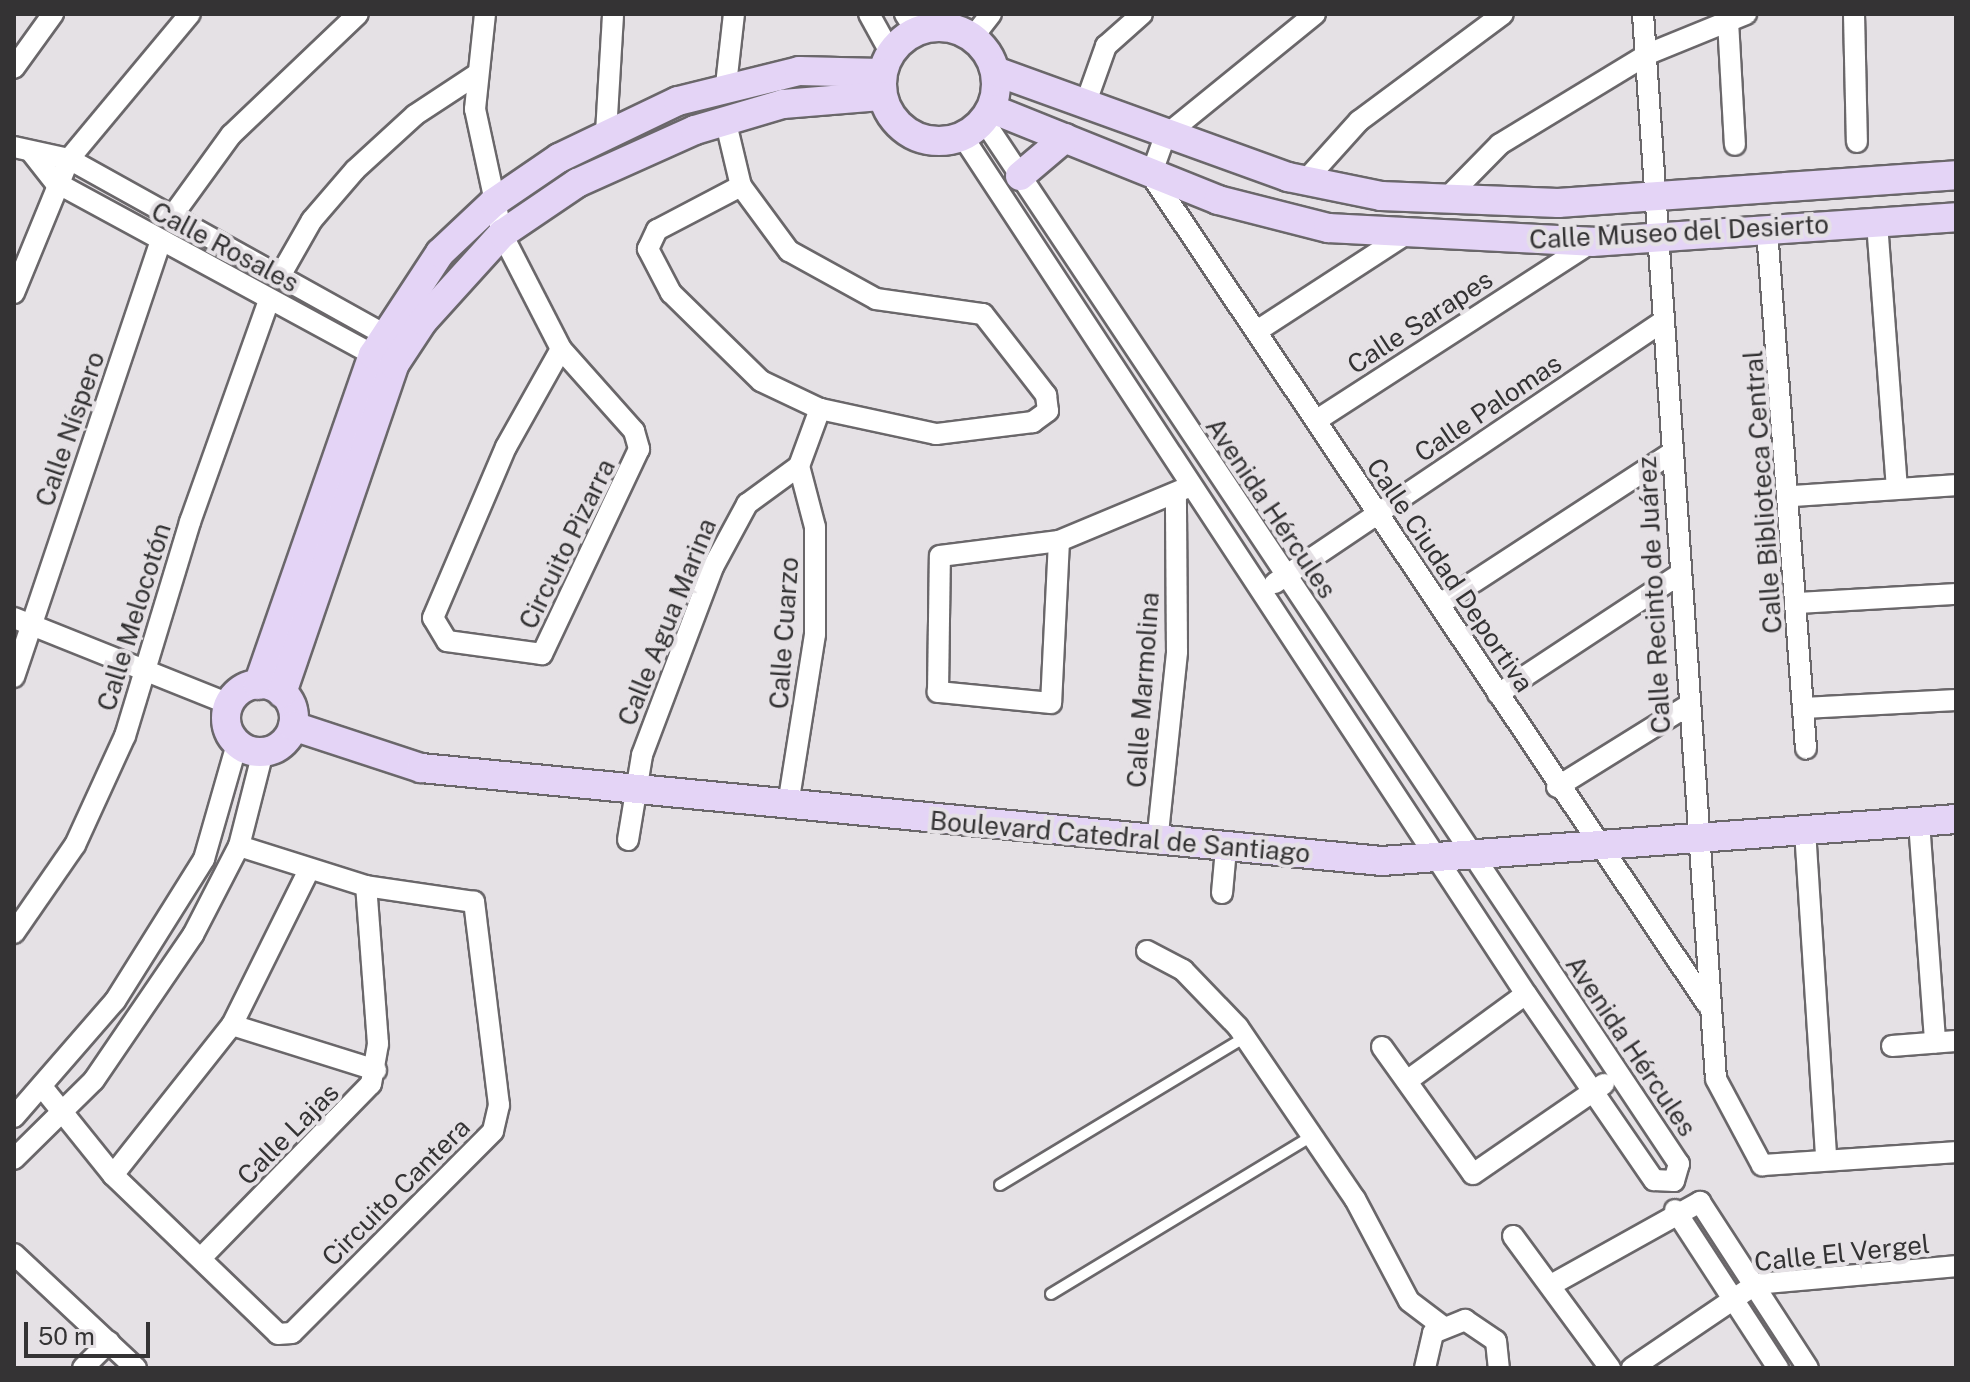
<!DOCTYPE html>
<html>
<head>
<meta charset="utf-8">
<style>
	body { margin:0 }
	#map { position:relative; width:1970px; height:1382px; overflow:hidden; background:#e5e1e5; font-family:"Public Sans",sans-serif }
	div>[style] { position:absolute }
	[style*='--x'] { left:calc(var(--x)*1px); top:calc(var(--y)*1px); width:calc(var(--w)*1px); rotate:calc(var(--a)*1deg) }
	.roads { filter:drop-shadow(2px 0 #6a676a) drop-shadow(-2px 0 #6a676a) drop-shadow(0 2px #6a676a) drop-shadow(0 -2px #6a676a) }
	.lane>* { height:10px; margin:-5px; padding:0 5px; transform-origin:5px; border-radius:5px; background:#fff }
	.street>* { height:20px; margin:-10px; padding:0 10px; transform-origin:10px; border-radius:10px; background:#fff }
	.secondary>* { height:28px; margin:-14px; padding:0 14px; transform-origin:14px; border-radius:14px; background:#e4d4f6 }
	.secondary>.ring { margin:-14px; padding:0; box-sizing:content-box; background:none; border:28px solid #e4d4f6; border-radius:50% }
	span { translate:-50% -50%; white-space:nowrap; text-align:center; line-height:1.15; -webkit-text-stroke:8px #e5e1e5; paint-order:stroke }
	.street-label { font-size:26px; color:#343334 }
	.frame { position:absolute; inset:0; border:16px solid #343334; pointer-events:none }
	.scale { position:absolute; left:24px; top:1322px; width:126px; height:36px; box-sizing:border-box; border:4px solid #343334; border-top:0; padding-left:10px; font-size:24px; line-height:28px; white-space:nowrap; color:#343334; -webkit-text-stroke:6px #e5e1e5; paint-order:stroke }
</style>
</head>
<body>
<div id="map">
	<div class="roads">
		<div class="lane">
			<i style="--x:1000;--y:1185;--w:286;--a:-31.1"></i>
			<i style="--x:1051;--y:1294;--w:305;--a:-31.2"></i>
		</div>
		<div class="street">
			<i style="--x:485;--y:14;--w:96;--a:96"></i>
			<i style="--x:475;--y:109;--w:128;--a:77.8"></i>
			<i style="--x:502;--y:234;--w:129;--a:62.8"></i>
			<i style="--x:561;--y:349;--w:110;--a:48.3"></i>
			<i style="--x:634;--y:431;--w:19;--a:74"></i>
			<i style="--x:639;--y:449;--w:227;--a:115.3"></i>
			<i style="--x:542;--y:654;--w:96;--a:-172.2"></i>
			<i style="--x:447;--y:641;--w:27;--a:-121"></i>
			<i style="--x:433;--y:618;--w:186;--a:-66.9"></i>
			<i style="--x:506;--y:447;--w:112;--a:-60.7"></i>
			<i style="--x:869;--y:14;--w:43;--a:61.1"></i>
			<i style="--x:905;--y:14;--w:20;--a:57"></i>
			<i style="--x:1315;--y:14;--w:193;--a:140.9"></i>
			<i style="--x:1165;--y:136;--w:41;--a:109.7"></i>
			<i style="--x:1151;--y:175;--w:998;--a:56.15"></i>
			<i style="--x:1643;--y:14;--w:1067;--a:86.08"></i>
			<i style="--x:1716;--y:1079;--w:98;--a:61.9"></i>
			<i style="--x:1762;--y:1165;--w:194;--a:-3.8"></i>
			<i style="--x:1854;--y:14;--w:128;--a:88.7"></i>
			<i style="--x:1728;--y:21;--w:124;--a:86.8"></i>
			<i style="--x:973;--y:37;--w:29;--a:-52"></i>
			<i style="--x:14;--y:68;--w:67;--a:-54.2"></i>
			<i style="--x:726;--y:85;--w:71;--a:-83.6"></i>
			<i style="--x:1085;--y:105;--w:63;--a:-70.4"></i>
			<i style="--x:1106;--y:46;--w:48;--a:-41.6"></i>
			<i style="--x:725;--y:119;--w:69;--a:76.6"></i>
			<i style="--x:741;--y:186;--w:81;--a:53.6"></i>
			<i style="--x:789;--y:251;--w:99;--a:28.9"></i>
			<i style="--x:876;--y:299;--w:108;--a:8"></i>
			<i style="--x:983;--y:314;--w:103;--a:52.1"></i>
			<i style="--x:1046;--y:395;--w:16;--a:83"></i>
			<i style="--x:1048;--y:411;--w:19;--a:144"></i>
			<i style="--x:1033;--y:422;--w:98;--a:172.9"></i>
			<i style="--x:936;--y:434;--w:119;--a:-167.8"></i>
			<i style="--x:820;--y:409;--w:65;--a:-154.6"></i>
			<i style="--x:761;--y:381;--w:126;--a:-135.6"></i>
			<i style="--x:671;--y:293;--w:50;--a:-117.6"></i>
			<i style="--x:648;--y:249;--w:21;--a:-65"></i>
			<i style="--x:657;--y:230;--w:95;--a:-27.6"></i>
			<i style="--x:606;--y:133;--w:119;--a:-86.6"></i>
			<i style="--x:963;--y:137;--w:1025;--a:56.7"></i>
			<i style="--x:1526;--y:994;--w:226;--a:55.5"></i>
			<i style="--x:1654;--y:1180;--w:20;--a:3"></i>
			<i style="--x:1674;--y:1181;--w:18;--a:-74"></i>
			<i style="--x:1679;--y:1164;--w:1253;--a:-123.68"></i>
			<i style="--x:14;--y:147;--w:56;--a:12.3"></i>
			<i style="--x:69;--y:159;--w:360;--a:29.1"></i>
			<i style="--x:32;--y:153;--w:37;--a:52"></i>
			<i style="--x:55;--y:182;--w:362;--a:28.5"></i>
			<i style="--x:1305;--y:181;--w:81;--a:-48"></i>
			<i style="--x:1359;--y:121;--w:179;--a:-36.6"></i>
			<i style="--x:1445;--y:200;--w:78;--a:-45.5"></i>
			<i style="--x:1500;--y:144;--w:173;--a:-31.3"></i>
			<i style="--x:1648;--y:54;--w:106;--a:-22.2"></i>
			<i style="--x:173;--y:215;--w:99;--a:-54.1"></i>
			<i style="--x:231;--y:135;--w:175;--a:-43.6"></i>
			<i style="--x:1877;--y:223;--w:266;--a:85.7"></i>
			<i style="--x:1767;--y:230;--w:520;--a:85.7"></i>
			<i style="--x:280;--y:276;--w:64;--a:-60.3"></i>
			<i style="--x:312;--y:220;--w:66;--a:-49.3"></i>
			<i style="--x:355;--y:170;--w:81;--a:-42.5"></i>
			<i style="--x:415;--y:115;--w:73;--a:-33.3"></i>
			<i style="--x:14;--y:293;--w:145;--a:-67.7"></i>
			<i style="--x:69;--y:159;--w:189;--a:-50.2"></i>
			<i style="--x:1257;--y:331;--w:180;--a:-33"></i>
			<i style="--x:1317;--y:420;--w:328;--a:-32.9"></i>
			<i style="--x:1792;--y:496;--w:164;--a:-3.8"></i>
			<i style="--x:1059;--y:541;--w:162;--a:92.8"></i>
			<i style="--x:1051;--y:703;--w:114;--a:-174.4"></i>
			<i style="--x:938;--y:692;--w:136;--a:-89.2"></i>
			<i style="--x:940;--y:556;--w:120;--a:-7.2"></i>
			<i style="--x:1059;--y:541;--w:141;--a:-22.6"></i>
			<i style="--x:1275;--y:583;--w:469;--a:-34"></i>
			<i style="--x:1799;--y:603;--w:157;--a:-3.3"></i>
			<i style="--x:1440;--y:604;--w:277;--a:-33.1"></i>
			<i style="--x:14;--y:618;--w:232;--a:21.8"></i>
			<i style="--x:14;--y:677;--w:458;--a:-71.4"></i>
			<i style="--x:1498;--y:694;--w:218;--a:-33.4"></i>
			<i style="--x:1804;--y:708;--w:152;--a:-3"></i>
			<i style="--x:1557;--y:787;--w:153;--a:-31.9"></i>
			<i style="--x:788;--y:805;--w:173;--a:-81"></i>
			<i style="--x:815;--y:634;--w:107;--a:-90"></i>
			<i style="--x:815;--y:527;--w:63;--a:-104.7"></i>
			<i style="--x:1919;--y:822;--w:221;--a:85.8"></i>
			<i style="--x:1805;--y:830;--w:330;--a:86.3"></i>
			<i style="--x:628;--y:840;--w:86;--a:-80.6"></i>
			<i style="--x:642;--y:755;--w:201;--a:-69.3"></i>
			<i style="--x:713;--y:567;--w:72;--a:-61.6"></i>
			<i style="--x:747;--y:504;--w:64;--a:-36.2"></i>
			<i style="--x:799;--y:466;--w:61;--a:-69.8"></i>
			<i style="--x:1157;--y:843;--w:192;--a:-84"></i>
			<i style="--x:1177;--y:652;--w:159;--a:-90.4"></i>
			<i style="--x:1222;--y:893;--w:44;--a:-84.8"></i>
			<i style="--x:14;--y:933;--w:107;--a:-55.3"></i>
			<i style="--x:75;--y:845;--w:120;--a:-65.4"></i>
			<i style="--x:125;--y:736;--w:224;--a:-73.1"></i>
			<i style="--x:190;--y:522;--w:236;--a:-70.4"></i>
			<i style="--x:1147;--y:951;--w:41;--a:27.8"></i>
			<i style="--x:1183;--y:970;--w:79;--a:46"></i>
			<i style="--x:1238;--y:1027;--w:208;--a:55.8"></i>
			<i style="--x:1355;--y:1199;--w:115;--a:62.1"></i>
			<i style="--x:1409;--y:1301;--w:41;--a:37.1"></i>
			<i style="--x:232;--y:1025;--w:151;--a:17.4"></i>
			<i style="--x:1892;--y:1046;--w:64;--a:-4.5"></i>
			<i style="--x:1382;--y:1047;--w:156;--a:54.4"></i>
			<i style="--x:1473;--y:1174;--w:159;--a:-34.5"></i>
			<i style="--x:1407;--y:1081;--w:147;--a:-36.2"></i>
			<i style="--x:43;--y:1088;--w:112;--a:51.2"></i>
			<i style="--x:113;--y:1175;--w:229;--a:43.9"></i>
			<i style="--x:278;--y:1334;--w:14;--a:-4"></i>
			<i style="--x:292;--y:1333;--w:285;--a:-45.1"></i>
			<i style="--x:493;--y:1131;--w:27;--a:-77"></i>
			<i style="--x:499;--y:1105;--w:205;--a:-97"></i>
			<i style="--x:474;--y:902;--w:109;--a:-171.6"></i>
			<i style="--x:366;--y:886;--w:133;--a:-162.5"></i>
			<i style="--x:14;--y:1117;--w:154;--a:-49"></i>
			<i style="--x:115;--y:1001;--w:168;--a:-57.9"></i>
			<i style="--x:204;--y:859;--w:120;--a:-74"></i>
			<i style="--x:14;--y:1159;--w:112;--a:-44.6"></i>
			<i style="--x:94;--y:1080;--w:176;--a:-55.7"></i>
			<i style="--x:193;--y:935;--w:100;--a:-62.7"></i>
			<i style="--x:239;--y:846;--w:97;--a:-75.7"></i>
			<i style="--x:113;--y:1175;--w:191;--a:-51.6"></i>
			<i style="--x:232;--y:1025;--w:173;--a:-63.6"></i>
			<i style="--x:1675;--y:1210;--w:189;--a:56.9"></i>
			<i style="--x:1513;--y:1236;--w:164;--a:53.7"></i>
			<i style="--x:14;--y:1254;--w:167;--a:43.1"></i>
			<i style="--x:201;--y:1258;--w:243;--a:-45.7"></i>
			<i style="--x:371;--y:1084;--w:41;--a:-80.1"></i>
			<i style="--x:378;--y:1044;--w:158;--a:-94.3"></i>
			<i style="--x:1551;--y:1285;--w:171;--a:-29.1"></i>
			<i style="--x:1700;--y:1202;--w:198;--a:57"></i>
			<i style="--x:83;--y:1368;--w:37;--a:-45"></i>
			<i style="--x:1425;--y:1368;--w:36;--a:-77"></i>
			<i style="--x:1433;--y:1333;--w:35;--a:-22"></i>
			<i style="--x:1465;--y:1320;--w:37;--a:34"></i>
			<i style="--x:1496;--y:1341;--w:27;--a:84"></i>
			<i style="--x:1632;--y:1368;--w:150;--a:-34.1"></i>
			<i style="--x:1756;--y:1284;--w:201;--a:-5.1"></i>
		</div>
		<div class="secondary">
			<i class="ring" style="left:882px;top:27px;width:86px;height:86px"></i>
			<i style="--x:995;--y:71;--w:312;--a:19.9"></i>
			<i style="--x:1288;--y:177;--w:95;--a:11.5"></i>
			<i style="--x:1381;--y:196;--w:177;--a:2.3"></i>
			<i style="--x:1558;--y:203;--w:399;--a:-4"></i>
			<i style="--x:992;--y:109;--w:244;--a:21.9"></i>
			<i style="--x:1218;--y:200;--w:114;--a:14.3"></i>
			<i style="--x:1328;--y:228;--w:264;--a:3"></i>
			<i style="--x:1592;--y:242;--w:365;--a:-3.9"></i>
			<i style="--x:1020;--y:176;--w:59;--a:-40.2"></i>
			<i class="ring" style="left:226px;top:684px;width:40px;height:40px"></i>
			<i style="--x:258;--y:685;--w:349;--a:-70.8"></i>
			<i style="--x:373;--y:355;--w:122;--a:-56.7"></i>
			<i style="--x:440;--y:253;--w:73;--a:-43.3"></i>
			<i style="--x:493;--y:203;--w:80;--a:-34.3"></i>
			<i style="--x:559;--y:158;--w:132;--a:-25.6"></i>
			<i style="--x:678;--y:101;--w:125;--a:-13.9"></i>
			<i style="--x:799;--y:71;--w:82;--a:1.4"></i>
			<i style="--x:282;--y:693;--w:347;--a:-71.1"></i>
			<i style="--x:394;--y:365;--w:53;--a:-56.6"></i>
			<i style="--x:423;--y:321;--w:118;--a:-47.8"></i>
			<i style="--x:502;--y:234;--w:91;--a:-34.2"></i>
			<i style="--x:577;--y:183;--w:129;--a:-24.2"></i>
			<i style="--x:695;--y:130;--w:92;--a:-16.5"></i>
			<i style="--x:783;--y:104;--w:98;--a:-4.7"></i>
			<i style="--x:293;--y:726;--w:135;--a:18.2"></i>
			<i style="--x:421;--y:768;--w:965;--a:5.53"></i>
			<i style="--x:1382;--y:861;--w:576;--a:-4.18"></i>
		</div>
	</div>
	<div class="street-label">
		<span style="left:1679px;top:232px;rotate:-3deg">Calle Museo del Desierto</span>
		<span style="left:225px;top:247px;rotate:28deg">Calle Rosales</span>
		<span style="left:1420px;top:322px;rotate:-33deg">Calle Sarapes</span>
		<span style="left:1488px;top:408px;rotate:-34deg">Calle Palomas</span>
		<span style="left:70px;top:429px;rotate:-71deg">Calle Níspero</span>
		<span style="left:1763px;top:492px;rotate:-94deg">Calle Biblioteca Central</span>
		<span style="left:1271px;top:508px;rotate:56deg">Avenida Hércules</span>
		<span style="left:567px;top:544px;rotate:-64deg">Circuito Pizarra</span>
		<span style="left:1450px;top:575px;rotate:56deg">Calle Ciudad Deportiva</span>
		<span style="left:1654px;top:595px;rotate:-93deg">Calle Recinto de Juárez</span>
		<span style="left:134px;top:617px;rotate:-73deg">Calle Melocotón</span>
		<span style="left:667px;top:622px;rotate:-68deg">Calle Agua Marina</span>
		<span style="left:784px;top:633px;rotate:-86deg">Calle Cuarzo</span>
		<span style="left:1143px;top:690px;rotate:-86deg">Calle Marmolina</span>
		<span style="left:1120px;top:837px;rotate:5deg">Boulevard Catedral de Santiago</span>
		<span style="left:1631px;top:1046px;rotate:56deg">Avenida Hércules</span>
		<span style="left:288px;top:1134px;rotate:-45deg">Calle Lajas</span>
		<span style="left:396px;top:1192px;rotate:-45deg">Circuito Cantera</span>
		<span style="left:1842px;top:1253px;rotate:-6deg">Calle El Vergel</span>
	</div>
	<div class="frame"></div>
	<div class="scale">50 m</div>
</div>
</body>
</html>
